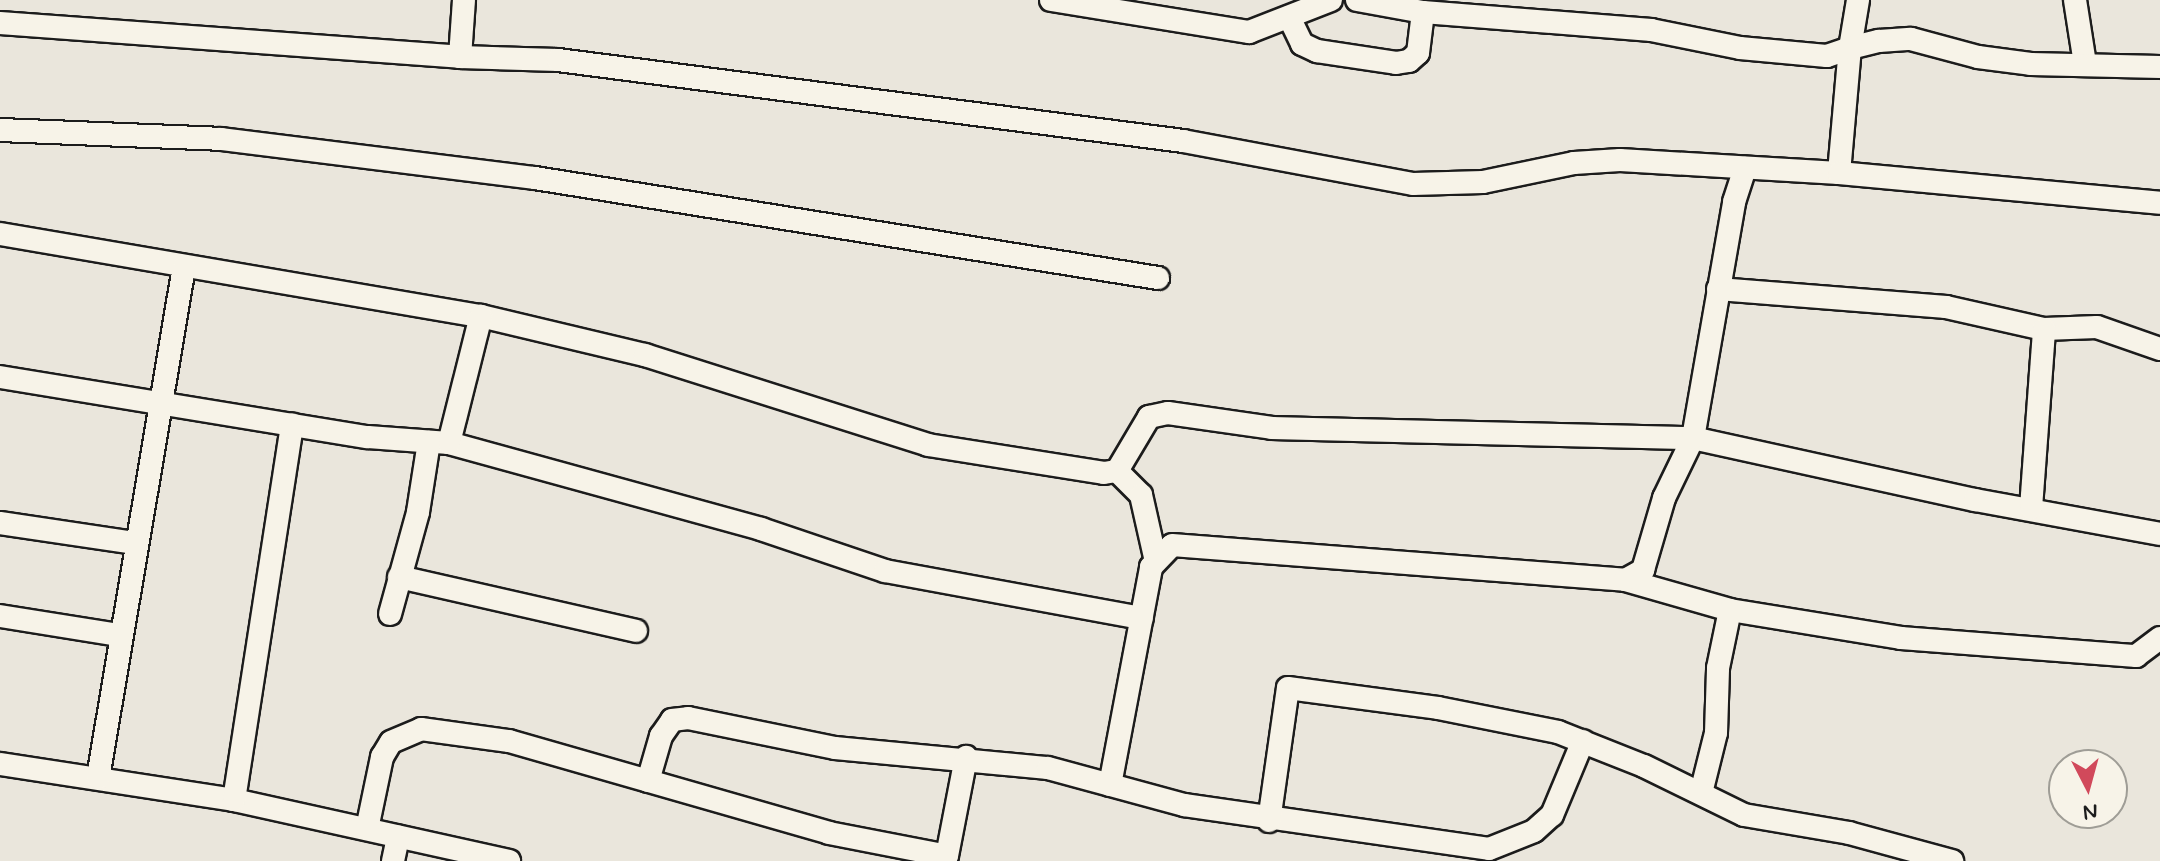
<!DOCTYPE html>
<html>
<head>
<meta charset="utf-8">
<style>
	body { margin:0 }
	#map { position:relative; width:2160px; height:861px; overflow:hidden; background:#eae6dc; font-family:Mynerve,sans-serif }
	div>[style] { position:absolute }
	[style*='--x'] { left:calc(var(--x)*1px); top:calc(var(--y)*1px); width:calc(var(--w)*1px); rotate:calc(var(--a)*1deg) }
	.roads { filter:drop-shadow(2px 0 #1c1c1c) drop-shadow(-2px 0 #1c1c1c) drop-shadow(0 2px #1c1c1c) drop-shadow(0 -2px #1c1c1c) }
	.minor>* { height:22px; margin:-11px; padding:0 11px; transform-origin:11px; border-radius:11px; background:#f7f3e8 }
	span { translate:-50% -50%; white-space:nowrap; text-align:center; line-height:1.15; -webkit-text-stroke:7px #f7f3e8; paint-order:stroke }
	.north { position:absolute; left:2048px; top:749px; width:80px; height:80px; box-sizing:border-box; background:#f7f3e8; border:2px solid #9f9d96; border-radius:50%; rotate:174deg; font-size:22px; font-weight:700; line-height:32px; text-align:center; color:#1c1c1c }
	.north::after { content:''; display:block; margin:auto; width:28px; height:36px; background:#d1495b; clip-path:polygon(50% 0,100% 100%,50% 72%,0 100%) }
</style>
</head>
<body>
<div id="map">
	<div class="roads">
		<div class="minor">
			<i style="--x:1051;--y:0;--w:201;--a:9.2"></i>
			<i style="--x:1249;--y:32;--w:88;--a:-21.3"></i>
			<i style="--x:1357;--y:0;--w:67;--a:10.3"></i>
			<i style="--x:1423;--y:12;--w:229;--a:4.5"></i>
			<i style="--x:1651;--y:30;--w:91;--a:11.4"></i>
			<i style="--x:1740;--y:48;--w:87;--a:5.3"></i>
			<i style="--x:1827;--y:56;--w:24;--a:-19"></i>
			<i style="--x:1850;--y:48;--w:49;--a:-80.5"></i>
			<i style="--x:2075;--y:0;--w:65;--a:81.1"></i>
			<i style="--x:1289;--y:17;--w:30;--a:64"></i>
			<i style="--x:1302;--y:44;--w:17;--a:25"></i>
			<i style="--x:1317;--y:51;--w:80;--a:8.6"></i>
			<i style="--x:1396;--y:63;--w:13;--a:-9"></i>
			<i style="--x:1409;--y:61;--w:12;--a:-42"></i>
			<i style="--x:1418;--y:53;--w:41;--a:-83"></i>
			<i style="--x:0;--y:23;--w:461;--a:4.2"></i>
			<i style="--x:460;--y:57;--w:98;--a:1.8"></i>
			<i style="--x:558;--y:60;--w:630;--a:7.38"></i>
			<i style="--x:1183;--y:141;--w:234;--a:10.6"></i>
			<i style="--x:1413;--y:184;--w:70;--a:-1.6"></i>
			<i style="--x:1483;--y:182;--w:93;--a:-11.8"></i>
			<i style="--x:1574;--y:163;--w:46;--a:-3.7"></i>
			<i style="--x:1620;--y:160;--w:219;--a:3.4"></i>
			<i style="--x:1839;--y:173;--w:125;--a:-85"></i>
			<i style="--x:1850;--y:48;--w:30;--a:-14"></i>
			<i style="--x:1879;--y:41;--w:32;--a:-4"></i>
			<i style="--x:1911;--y:39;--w:69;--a:15"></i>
			<i style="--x:1978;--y:57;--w:53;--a:7.5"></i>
			<i style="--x:2031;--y:64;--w:129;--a:1.3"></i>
			<i style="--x:460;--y:57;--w:57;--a:-86"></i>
			<i style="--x:0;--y:130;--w:221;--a:2.3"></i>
			<i style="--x:221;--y:139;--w:316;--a:7.1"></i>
			<i style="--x:535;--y:178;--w:631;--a:9.12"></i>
			<i style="--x:1839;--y:173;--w:322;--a:5.3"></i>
			<i style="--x:0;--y:234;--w:488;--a:9.7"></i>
			<i style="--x:481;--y:316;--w:169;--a:13.4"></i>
			<i style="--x:645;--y:355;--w:297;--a:17.6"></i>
			<i style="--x:928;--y:445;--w:178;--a:9"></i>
			<i style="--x:1104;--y:473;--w:13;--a:-9"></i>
			<i style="--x:1117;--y:471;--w:63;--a:-59.3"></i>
			<i style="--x:1149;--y:417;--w:19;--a:-12"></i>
			<i style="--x:1168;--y:413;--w:105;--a:8.2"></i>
			<i style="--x:1272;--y:428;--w:421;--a:1.4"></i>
			<i style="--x:1693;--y:438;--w:289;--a:12.4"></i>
			<i style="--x:1975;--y:500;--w:188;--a:10.4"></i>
			<i style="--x:1718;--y:289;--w:229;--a:4.5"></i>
			<i style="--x:1946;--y:307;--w:100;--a:12.7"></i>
			<i style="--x:2044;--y:329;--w:53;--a:-2.2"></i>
			<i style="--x:2097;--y:327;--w:67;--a:19.2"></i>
			<i style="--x:0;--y:377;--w:373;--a:9.3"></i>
			<i style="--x:368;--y:437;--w:81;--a:4.2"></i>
			<i style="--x:449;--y:443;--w:324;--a:15.4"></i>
			<i style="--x:761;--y:529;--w:131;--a:18.7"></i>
			<i style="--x:885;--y:571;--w:261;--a:10.4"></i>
			<i style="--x:449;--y:443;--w:131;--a:-75.9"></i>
			<i style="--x:1117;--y:471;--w:34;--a:45"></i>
			<i style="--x:1141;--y:495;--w:64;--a:77.3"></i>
			<i style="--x:2031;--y:508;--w:179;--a:-85.8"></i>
			<i style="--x:0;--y:523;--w:137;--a:8.4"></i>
			<i style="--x:399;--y:577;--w:243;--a:12.8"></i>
			<i style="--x:1625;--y:580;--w:109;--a:15.9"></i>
			<i style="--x:1730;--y:610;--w:173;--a:9.3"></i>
			<i style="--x:1901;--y:638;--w:236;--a:4.4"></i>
			<i style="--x:2136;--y:656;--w:30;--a:-37"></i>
			<i style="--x:390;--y:614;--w:106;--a:-74.6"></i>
			<i style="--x:418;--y:512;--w:71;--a:-81.1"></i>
			<i style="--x:0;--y:616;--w:121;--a:9.1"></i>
			<i style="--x:0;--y:764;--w:237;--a:8.7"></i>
			<i style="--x:234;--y:800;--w:282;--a:12.5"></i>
			<i style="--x:98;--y:778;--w:518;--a:-80.45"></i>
			<i style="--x:648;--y:781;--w:47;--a:-73.9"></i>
			<i style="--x:661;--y:736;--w:19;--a:-55"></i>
			<i style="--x:672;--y:720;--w:16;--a:-7"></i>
			<i style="--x:688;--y:718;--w:150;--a:11.5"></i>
			<i style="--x:835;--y:748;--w:214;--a:5.4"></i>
			<i style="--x:1048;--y:768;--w:141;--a:15.2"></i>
			<i style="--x:1184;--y:805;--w:308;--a:8.2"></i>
			<i style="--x:1489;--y:849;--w:48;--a:-21.8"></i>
			<i style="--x:1534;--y:831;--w:24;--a:-42"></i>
			<i style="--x:1552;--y:815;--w:80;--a:-67.3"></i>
			<i style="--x:1110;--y:785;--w:222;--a:-79.3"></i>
			<i style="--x:1151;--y:567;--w:30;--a:-46"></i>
			<i style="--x:1172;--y:545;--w:454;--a:4.4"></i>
			<i style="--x:1625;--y:580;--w:21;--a:-29"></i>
			<i style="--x:1643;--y:570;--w:75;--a:-73.7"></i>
			<i style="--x:1664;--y:498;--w:67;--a:-64.2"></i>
			<i style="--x:1693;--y:438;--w:240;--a:-80.1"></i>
			<i style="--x:1734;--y:202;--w:36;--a:-72"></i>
			<i style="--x:1701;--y:793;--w:62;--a:-76"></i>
			<i style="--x:1716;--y:733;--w:65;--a:-88.2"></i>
			<i style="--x:1718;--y:668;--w:59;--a:-78.3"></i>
			<i style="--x:234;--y:800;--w:380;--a:-81.2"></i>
			<i style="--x:1269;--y:821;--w:134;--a:-81.9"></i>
			<i style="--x:1288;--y:688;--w:151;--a:7.6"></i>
			<i style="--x:1438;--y:708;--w:122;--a:11.3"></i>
			<i style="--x:1558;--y:732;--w:92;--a:21.6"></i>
			<i style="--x:1644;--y:766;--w:111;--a:26.1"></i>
			<i style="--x:1744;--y:815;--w:107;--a:9.7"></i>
			<i style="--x:1849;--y:833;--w:107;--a:15.2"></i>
			<i style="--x:367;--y:829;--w:74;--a:-78.2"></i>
			<i style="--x:382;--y:757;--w:17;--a:-59"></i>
			<i style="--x:391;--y:742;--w:33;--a:-23"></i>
			<i style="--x:421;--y:729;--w:89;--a:7.8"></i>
			<i style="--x:509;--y:741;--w:333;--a:16"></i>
			<i style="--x:829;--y:833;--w:120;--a:11"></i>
			<i style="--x:947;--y:856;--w:101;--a:-79.1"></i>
			<i style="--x:393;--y:861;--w:25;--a:-78"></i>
		</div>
	</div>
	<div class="north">N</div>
</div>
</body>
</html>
